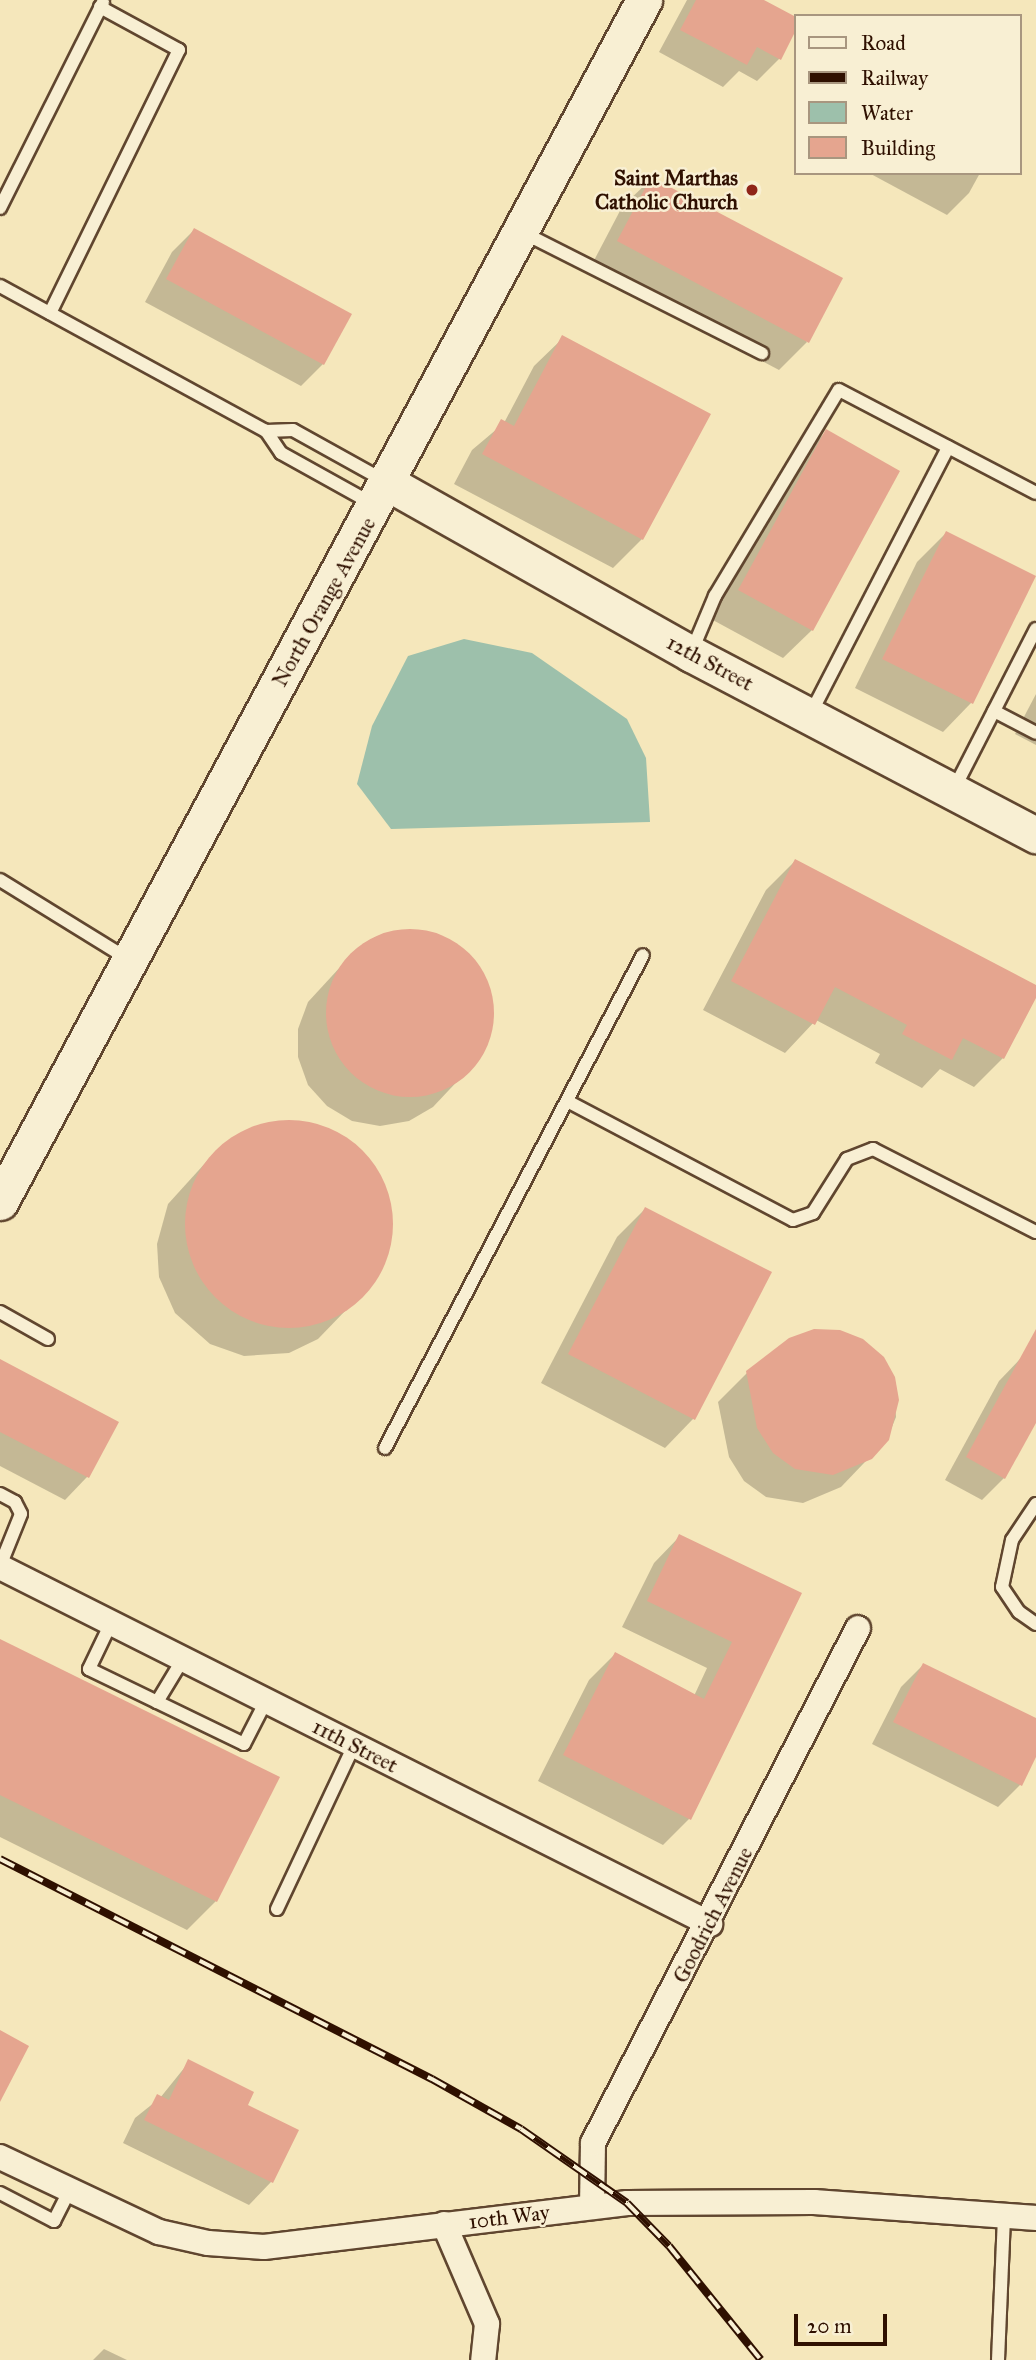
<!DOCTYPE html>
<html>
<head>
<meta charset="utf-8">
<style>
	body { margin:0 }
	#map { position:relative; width:1036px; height:2360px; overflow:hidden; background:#f5e7bb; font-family:"IM FELL Great Primer",serif }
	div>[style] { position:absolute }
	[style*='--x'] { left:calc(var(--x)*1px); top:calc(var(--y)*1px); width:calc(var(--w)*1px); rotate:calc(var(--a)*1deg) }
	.water>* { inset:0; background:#9dc0ab }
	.shadow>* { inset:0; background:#0003 }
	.building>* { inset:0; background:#e5a58f }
	.round { border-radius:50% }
	.roads { filter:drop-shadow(2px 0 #60462f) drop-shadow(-2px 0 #60462f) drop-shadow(0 2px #60462f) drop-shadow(0 -2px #60462f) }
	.lane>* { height:12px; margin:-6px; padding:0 6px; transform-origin:6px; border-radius:6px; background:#f8efd3 }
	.street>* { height:24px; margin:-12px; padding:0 12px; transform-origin:12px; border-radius:12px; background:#f8efd3 }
	.secondary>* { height:35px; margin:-17.5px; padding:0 17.5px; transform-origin:17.5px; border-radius:17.5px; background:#f8efd3 }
	.rail>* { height:8px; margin-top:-4px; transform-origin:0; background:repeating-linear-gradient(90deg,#f8efd3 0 16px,#2f1000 0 32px); box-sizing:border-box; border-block:2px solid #2f1000 }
	.dots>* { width:19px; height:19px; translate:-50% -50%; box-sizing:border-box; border:4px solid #f8efd3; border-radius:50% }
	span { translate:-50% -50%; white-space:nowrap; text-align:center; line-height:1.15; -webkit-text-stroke:5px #f8efd3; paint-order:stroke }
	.poi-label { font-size:21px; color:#2f1000; font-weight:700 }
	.right { translate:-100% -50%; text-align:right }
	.street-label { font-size:21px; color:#2f1000 }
	.legend { position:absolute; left:794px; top:14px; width:228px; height:161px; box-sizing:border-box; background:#f8efd3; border:2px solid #a8967f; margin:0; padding:9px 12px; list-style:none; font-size:21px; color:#2f1000 }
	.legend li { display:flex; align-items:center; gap:14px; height:35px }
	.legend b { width:35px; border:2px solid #a8967f }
	.scale { position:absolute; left:794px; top:2314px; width:93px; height:32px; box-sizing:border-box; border:4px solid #2f1000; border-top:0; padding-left:9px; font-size:21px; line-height:24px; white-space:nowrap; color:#2f1000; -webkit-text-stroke:5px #f8efd3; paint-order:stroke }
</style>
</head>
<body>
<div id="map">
	<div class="water">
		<i style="clip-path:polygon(464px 639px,532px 653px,627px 719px,646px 758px,650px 822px,391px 829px,357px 784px,372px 726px,408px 656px)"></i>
	</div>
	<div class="shadow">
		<i style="clip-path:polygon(687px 0,760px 0,796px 19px,796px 26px,779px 59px,757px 81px,739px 71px,723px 87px,659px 52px)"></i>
		<i style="clip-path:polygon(869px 173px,980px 173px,969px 193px,947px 215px)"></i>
		<i style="clip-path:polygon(651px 179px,807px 342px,779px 370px,589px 270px,622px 207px)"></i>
		<i style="clip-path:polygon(194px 230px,323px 364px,301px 386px,145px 302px,172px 252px)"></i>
		<i style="clip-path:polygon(563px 338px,642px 539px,613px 568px,454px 484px,472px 450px,504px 423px,534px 366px)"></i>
		<i style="clip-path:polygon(826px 432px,812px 630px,783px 658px,711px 619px,797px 460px)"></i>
		<i style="clip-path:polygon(946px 533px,971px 703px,943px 732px,855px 688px,917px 562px)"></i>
		<i style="clip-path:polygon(1036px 694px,1036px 745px,1015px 734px)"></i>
		<i style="clip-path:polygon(795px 861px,1036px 987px,1003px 1058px,974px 1087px,940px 1069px,922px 1088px,875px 1063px,880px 1054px,816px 1020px,785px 1053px,703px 1010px,766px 890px)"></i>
		<i style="clip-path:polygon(401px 931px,427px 932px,451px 941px,472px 958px,486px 980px,493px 1005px,491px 1031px,482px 1055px,433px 1107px,409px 1121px,380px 1126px,352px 1121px,327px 1106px,308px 1085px,298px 1057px,298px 1029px,308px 1002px,354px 952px,375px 937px)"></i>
		<i style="clip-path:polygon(305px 1123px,331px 1131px,356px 1146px,385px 1186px,391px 1215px,390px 1246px,376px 1279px,318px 1339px,289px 1353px,244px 1356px,210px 1344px,175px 1313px,159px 1277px,157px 1244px,168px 1204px,217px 1150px,261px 1125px)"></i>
		<i style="clip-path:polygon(645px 1209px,769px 1273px,693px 1419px,665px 1448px,541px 1383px,617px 1237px)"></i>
		<i style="clip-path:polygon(1021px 1358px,1036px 1366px,1036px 1420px,1004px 1478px,982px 1500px,945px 1480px,999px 1381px)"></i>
		<i style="clip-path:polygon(0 1361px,116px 1422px,87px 1477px,65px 1500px,0 1466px)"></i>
		<i style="clip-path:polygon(747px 1373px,893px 1377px,896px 1417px,887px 1439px,841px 1487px,803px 1503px,766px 1497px,744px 1481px,729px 1457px,718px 1402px)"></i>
		<i style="clip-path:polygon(680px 1536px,800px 1594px,689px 1819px,663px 1845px,538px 1781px,589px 1680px,615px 1654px,694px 1696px,707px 1668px,622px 1627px,654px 1563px)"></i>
		<i style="clip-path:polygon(0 1641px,216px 1901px,187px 1930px,0 1837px)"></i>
		<i style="clip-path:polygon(923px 1665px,1036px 1720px,1036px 1753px,1020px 1785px,998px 1807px,872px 1744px,901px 1687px)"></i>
		<i style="clip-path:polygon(189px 2062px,245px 2106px,296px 2131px,271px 2182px,249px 2205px,123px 2143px,135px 2118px,160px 2098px)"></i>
		<i style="clip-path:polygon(104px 2349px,127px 2360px,93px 2360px)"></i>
	</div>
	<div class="building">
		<i style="clip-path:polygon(696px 0,764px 0,796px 17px,796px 30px,781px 60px,757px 47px,747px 65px,680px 30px)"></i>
		<i style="clip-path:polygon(651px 177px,843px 278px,809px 343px,617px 241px)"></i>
		<i style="clip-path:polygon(194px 228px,352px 314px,324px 365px,166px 279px)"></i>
		<i style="clip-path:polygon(562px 335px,711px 414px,643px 540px,482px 454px,501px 419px,514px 426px)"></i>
		<i style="clip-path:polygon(826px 429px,900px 471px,813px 631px,738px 590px)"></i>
		<i style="clip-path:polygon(946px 531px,1036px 576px,973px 704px,882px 659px)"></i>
		<i style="clip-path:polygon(795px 859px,1036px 985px,1036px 998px,1004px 1059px,963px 1038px,952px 1060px,902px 1034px,907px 1025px,835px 987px,815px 1025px,731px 981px)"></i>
		<i class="round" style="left:326px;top:929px;width:168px;height:168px"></i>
		<i class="round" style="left:185px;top:1120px;width:208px;height:208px"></i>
		<i style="clip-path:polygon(645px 1207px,772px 1272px,695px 1420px,568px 1354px)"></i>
		<i style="clip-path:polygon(814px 1329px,840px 1330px,863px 1339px,884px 1357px,895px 1377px,899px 1400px,889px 1440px,872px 1459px,833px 1475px,795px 1469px,773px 1453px,757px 1428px,746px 1371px,789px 1338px)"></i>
		<i style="clip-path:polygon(1036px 1329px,1036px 1423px,1005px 1479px,966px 1457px)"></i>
		<i style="clip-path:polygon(0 1359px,119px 1422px,89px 1478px,0 1432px)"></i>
		<i style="clip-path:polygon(679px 1534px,802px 1593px,691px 1820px,563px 1755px,615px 1652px,704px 1699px,732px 1642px,647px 1601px)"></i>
		<i style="clip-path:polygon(0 1639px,280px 1777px,217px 1902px,0 1795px)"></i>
		<i style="clip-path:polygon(923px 1663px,1036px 1718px,1036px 1757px,1022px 1786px,893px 1722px)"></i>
		<i style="clip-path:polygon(0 2030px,29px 2046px,0 2102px)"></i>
		<i style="clip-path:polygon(188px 2059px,254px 2092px,248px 2105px,299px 2130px,273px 2183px,144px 2120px,157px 2094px,169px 2100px)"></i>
	</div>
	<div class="roads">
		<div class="lane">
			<i style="--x:0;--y:208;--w:230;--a:-63.4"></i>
			<i style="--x:522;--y:232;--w:269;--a:26.8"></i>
			<i style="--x:0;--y:286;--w:303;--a:28.6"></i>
			<i style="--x:50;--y:313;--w:293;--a:-63.9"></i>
			<i style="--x:179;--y:50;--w:90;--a:-151.4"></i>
			<i style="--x:371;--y:503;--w:103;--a:-150.9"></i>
			<i style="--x:281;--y:453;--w:27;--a:-124"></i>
			<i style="--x:266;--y:431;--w:27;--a:-2"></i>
			<i style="--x:293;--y:430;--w:105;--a:29"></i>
			<i style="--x:691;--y:653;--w:62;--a:-67.2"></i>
			<i style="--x:715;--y:596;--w:240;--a:-59"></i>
			<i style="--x:839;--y:390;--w:222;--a:27.6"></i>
			<i style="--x:994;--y:711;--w:47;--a:27.6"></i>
			<i style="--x:811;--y:713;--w:299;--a:-62.7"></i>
			<i style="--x:953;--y:791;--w:182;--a:-62.9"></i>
			<i style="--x:0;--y:880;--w:150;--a:31.7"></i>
			<i style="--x:569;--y:1102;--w:253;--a:27.8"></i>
			<i style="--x:793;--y:1220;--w:21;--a:-19"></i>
			<i style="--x:813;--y:1213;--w:64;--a:-57.8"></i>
			<i style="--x:847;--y:1159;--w:28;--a:-21"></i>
			<i style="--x:873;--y:1149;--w:183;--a:27"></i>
			<i style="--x:0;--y:1312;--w:55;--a:29.4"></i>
			<i style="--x:385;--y:1448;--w:556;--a:-62.38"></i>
			<i style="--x:0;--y:1494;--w:17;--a:28"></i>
			<i style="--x:15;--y:1502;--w:13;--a:63"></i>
			<i style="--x:21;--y:1514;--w:56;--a:112"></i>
			<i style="--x:1036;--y:1504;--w:43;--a:123.7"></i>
			<i style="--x:1012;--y:1540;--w:48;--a:102"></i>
			<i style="--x:1002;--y:1587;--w:30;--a:56"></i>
			<i style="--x:1019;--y:1612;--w:21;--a:35"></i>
			<i style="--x:111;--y:1623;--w:51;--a:115.6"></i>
			<i style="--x:89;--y:1669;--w:172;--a:25.8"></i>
			<i style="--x:244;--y:1744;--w:48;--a:-62.9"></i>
			<i style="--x:157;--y:1702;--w:50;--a:-58.8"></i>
			<i style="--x:277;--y:1909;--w:181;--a:-64.8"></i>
			<i style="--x:0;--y:2193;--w:61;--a:27.4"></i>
			<i style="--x:54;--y:2221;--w:33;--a:-63"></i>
			<i style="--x:998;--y:2360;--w:144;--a:-87.6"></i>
		</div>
		<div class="street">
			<i style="--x:0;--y:1567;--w:795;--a:26.69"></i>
			<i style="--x:0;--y:2157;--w:176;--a:25.3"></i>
			<i style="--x:159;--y:2232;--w:50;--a:12.7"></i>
			<i style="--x:208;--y:2243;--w:56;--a:4.1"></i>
			<i style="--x:264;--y:2247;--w:366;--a:-6.9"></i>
			<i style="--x:627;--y:2203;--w:187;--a:-0.3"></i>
			<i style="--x:814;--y:2202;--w:223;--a:4.1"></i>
			<i style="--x:592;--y:2207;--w:64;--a:-89.1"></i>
			<i style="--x:593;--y:2143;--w:579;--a:-62.77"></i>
			<i style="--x:444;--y:2224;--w:109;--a:66.7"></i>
			<i style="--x:487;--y:2324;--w:36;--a:96"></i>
		</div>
		<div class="secondary">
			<i style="--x:388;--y:483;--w:348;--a:29.4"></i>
			<i style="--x:691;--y:654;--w:390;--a:27.7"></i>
			<i style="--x:0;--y:1202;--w:1364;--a:-61.82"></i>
		</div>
	</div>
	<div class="rail">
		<i style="--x:0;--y:1859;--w:485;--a:27"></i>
		<i style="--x:432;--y:2079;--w:102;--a:29.3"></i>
		<i style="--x:521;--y:2129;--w:129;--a:34.9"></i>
		<i style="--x:627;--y:2203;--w:60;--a:45.7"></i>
		<i style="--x:669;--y:2246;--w:146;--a:51.1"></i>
	</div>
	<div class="dots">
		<i style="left:752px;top:190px;background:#8f2418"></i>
	</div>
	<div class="poi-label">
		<span class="right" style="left:738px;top:190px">Saint Marthas<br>Catholic Church</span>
	</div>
	<div class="street-label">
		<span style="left:324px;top:602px;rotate:-61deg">North Orange Avenue</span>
		<span style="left:710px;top:663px;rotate:28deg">12th Street</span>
		<span style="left:355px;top:1746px;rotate:27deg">11th Street</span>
		<span style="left:713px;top:1915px;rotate:-63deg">Goodrich Avenue</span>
		<span style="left:509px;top:2217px;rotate:-7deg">10th Way</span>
	</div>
	<ul class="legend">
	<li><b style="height:9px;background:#f8efd3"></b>Road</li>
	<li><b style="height:9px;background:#2f1000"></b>Railway</li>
	<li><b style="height:19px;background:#9dc0ab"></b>Water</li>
	<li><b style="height:19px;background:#e5a58f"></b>Building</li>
	</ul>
	<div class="scale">20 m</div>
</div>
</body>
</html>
